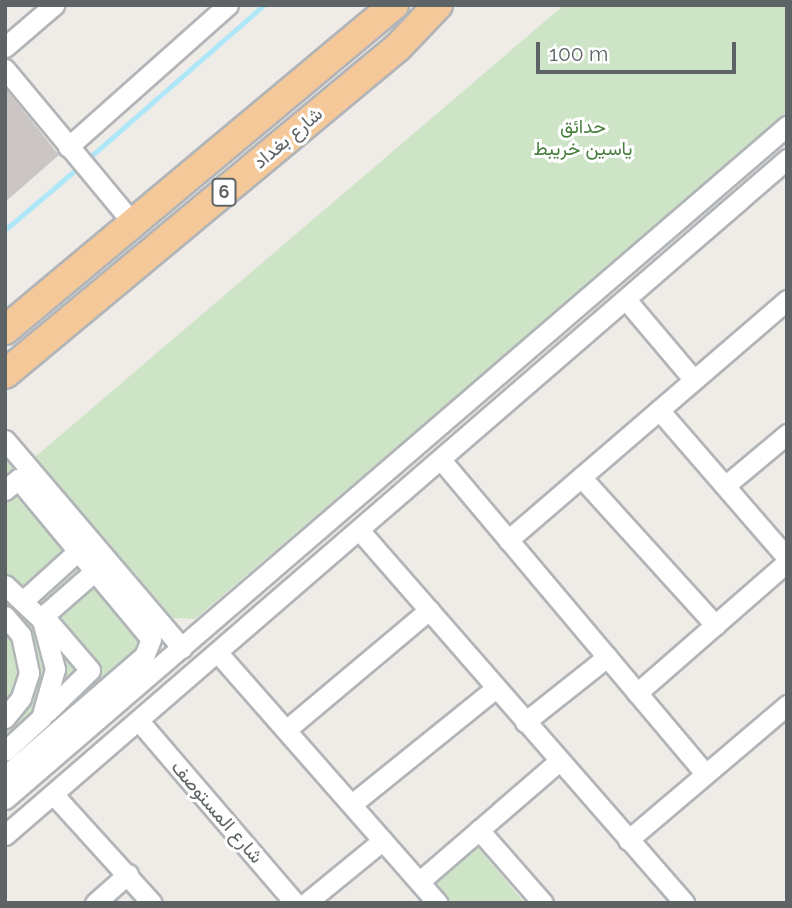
<!DOCTYPE html>
<html>
<head>
<meta charset="utf-8">
<style>
	body { margin:0 }
	#map { position:relative; width:792px; height:908px; overflow:hidden; background:#efebe7; font-family:Raleway,Vazirmatn,sans-serif }
	div>[style] { position:absolute }
	[style*='--x'] { left:calc(var(--x)*1px); top:calc(var(--y)*1px); width:calc(var(--w)*1px); rotate:calc(var(--a)*1deg) }
	.green>* { inset:0; background:#cde4c6 }
	.stream>* { height:4.5px; margin:-2.25px; padding:0 2.25px; transform-origin:2.25px; border-radius:2.25px; background:#aee8f8 }
	.building>* { inset:0; background:#cbc6c3 }
	.roads { filter:drop-shadow(2px 0 #b2b5b8) drop-shadow(-2px 0 #b2b5b8) drop-shadow(0 2px #b2b5b8) drop-shadow(0 -2px #b2b5b8) }
	.minor>* { height:19px; margin:-9.5px; padding:0 9.5px; transform-origin:9.5px; border-radius:9.5px; background:#fff }
	.highway>* { height:28px; margin:-14px; padding:0 14px; transform-origin:14px; border-radius:14px; background:#f4c899 }
	span { translate:-50% -50%; white-space:nowrap; text-align:center; line-height:1.15; -webkit-text-stroke:6px #fff; paint-order:stroke }
	.shield-label span { padding:2px 5px; background:#fff; border:2px solid; border-radius:5px; -webkit-text-stroke-width:0 }
	.shield-label { font-size:18px; color:#5e6366; font-weight:700 }
	.park-label { font-size:19px; color:#487f3c }
	.street-label { font-size:19px; color:#5e6366 }
	.frame { position:absolute; inset:0; border:7px solid #5e6366; pointer-events:none }
	.scale { position:absolute; left:536px; top:42px; width:200px; height:32px; box-sizing:border-box; border:4px solid #5e6366; border-top:0; padding-left:9px; font-size:21px; line-height:24px; white-space:nowrap; color:#5e6366; -webkit-text-stroke:5px #fff; paint-order:stroke }
</style>
</head>
<body>
<div id="map">
	<div class="green">
		<i style="clip-path:polygon(564px 5px,787px 5px,787px 114px,195px 619px,173px 618px,35px 457px)"></i>
		<i style="clip-path:polygon(5px 458px,155px 634px,5px 782px)"></i>
		<i style="clip-path:polygon(476px 845px,525px 903px,452px 903px,434px 882px)"></i>
	</div>
	<div class="stream">
		<i style="--x:88;--y:159;--w:234;--a:-41.2"></i>
		<i style="--x:5;--y:230;--w:97;--a:-40.4"></i>
	</div>
	<div class="building">
		<i style="clip-path:polygon(5px 88px,59px 155px,5px 202px)"></i>
	</div>
	<div class="roads">
		<div class="minor">
			<i style="--x:5;--y:47;--w:65;--a:-40.6"></i>
			<i style="--x:5;--y:69;--w:197;--a:50.3"></i>
			<i style="--x:68;--y:147;--w:214;--a:-41.6"></i>
			<i style="--x:628;--y:302;--w:102;--a:49.8"></i>
			<i style="--x:659;--y:410;--w:196;--a:49.1"></i>
			<i style="--x:5;--y:440;--w:273;--a:49.6"></i>
			<i style="--x:442;--y:461;--w:409;--a:49.9"></i>
			<i style="--x:581;--y:477;--w:200;--a:47.8"></i>
			<i style="--x:726;--y:485;--w:80;--a:-39.9"></i>
			<i style="--x:5;--y:490;--w:17;--a:-40"></i>
			<i style="--x:18;--y:479;--w:208;--a:50.3"></i>
			<i style="--x:151;--y:639;--w:18;--a:112"></i>
			<i style="--x:144;--y:656;--w:184;--a:139.2"></i>
			<i style="--x:360;--y:531;--w:493;--a:48.9"></i>
			<i style="--x:508;--y:540;--w:368;--a:-40.7"></i>
			<i style="--x:5;--y:585;--w:51;--a:43.4"></i>
			<i style="--x:42;--y:620;--w:51;--a:75.1"></i>
			<i style="--x:55;--y:669;--w:51;--a:105.9"></i>
			<i style="--x:41;--y:718;--w:49;--a:137.5"></i>
			<i style="--x:25;--y:599;--w:73;--a:-42.2"></i>
			<i style="--x:5;--y:616;--w:25;--a:50"></i>
			<i style="--x:21;--y:635;--w:39;--a:78"></i>
			<i style="--x:29;--y:673;--w:26;--a:108"></i>
			<i style="--x:21;--y:698;--w:26;--a:129"></i>
			<i style="--x:41;--y:618;--w:73;--a:-41.1"></i>
			<i style="--x:218;--y:653;--w:333;--a:48.7"></i>
			<i style="--x:637;--y:693;--w:199;--a:-41.1"></i>
			<i style="--x:47;--y:712;--w:60;--a:-44.3"></i>
			<i style="--x:90;--y:670;--w:65;--a:-130.6"></i>
			<i style="--x:139;--y:721;--w:240;--a:49.4"></i>
			<i style="--x:525;--y:722;--w:105;--a:-38.4"></i>
			<i style="--x:286;--y:730;--w:187;--a:-40"></i>
			<i style="--x:53;--y:794;--w:147;--a:47.8"></i>
			<i style="--x:5;--y:799;--w:1032;--a:-40.72"></i>
			<i style="--x:352;--y:804;--w:185;--a:-38.9"></i>
			<i style="--x:479;--y:830;--w:97;--a:48.8"></i>
			<i style="--x:5;--y:835;--w:1034;--a:-40.84"></i>
			<i style="--x:628;--y:840;--w:209;--a:-40.3"></i>
			<i style="--x:420;--y:881;--w:184;--a:-40.8"></i>
			<i style="--x:95;--y:903;--w:44;--a:-41.3"></i>
			<i style="--x:306;--y:903;--w:99;--a:-39.3"></i>
		</div>
		<div class="highway">
			<i style="--x:5;--y:330;--w:507;--a:-39.88"></i>
			<i style="--x:5;--y:374;--w:511;--a:-39.76"></i>
			<i style="--x:398;--y:47;--w:58;--a:-46.4"></i>
		</div>
	</div>
	<div class="shield-label">
		<span style="left:224px;top:192px">6</span>
	</div>
	<div class="park-label">
		<span style="left:583px;top:138px">حدائق<br>ياسين خريبط</span>
	</div>
	<div class="street-label">
		<span style="left:288px;top:138px;rotate:-40deg">شارع بغداد</span>
		<span style="left:217px;top:812px;rotate:49deg">شارع المستوصف</span>
	</div>
	<div class="frame"></div>
	<div class="scale">100 m</div>
</div>
</body>
</html>
